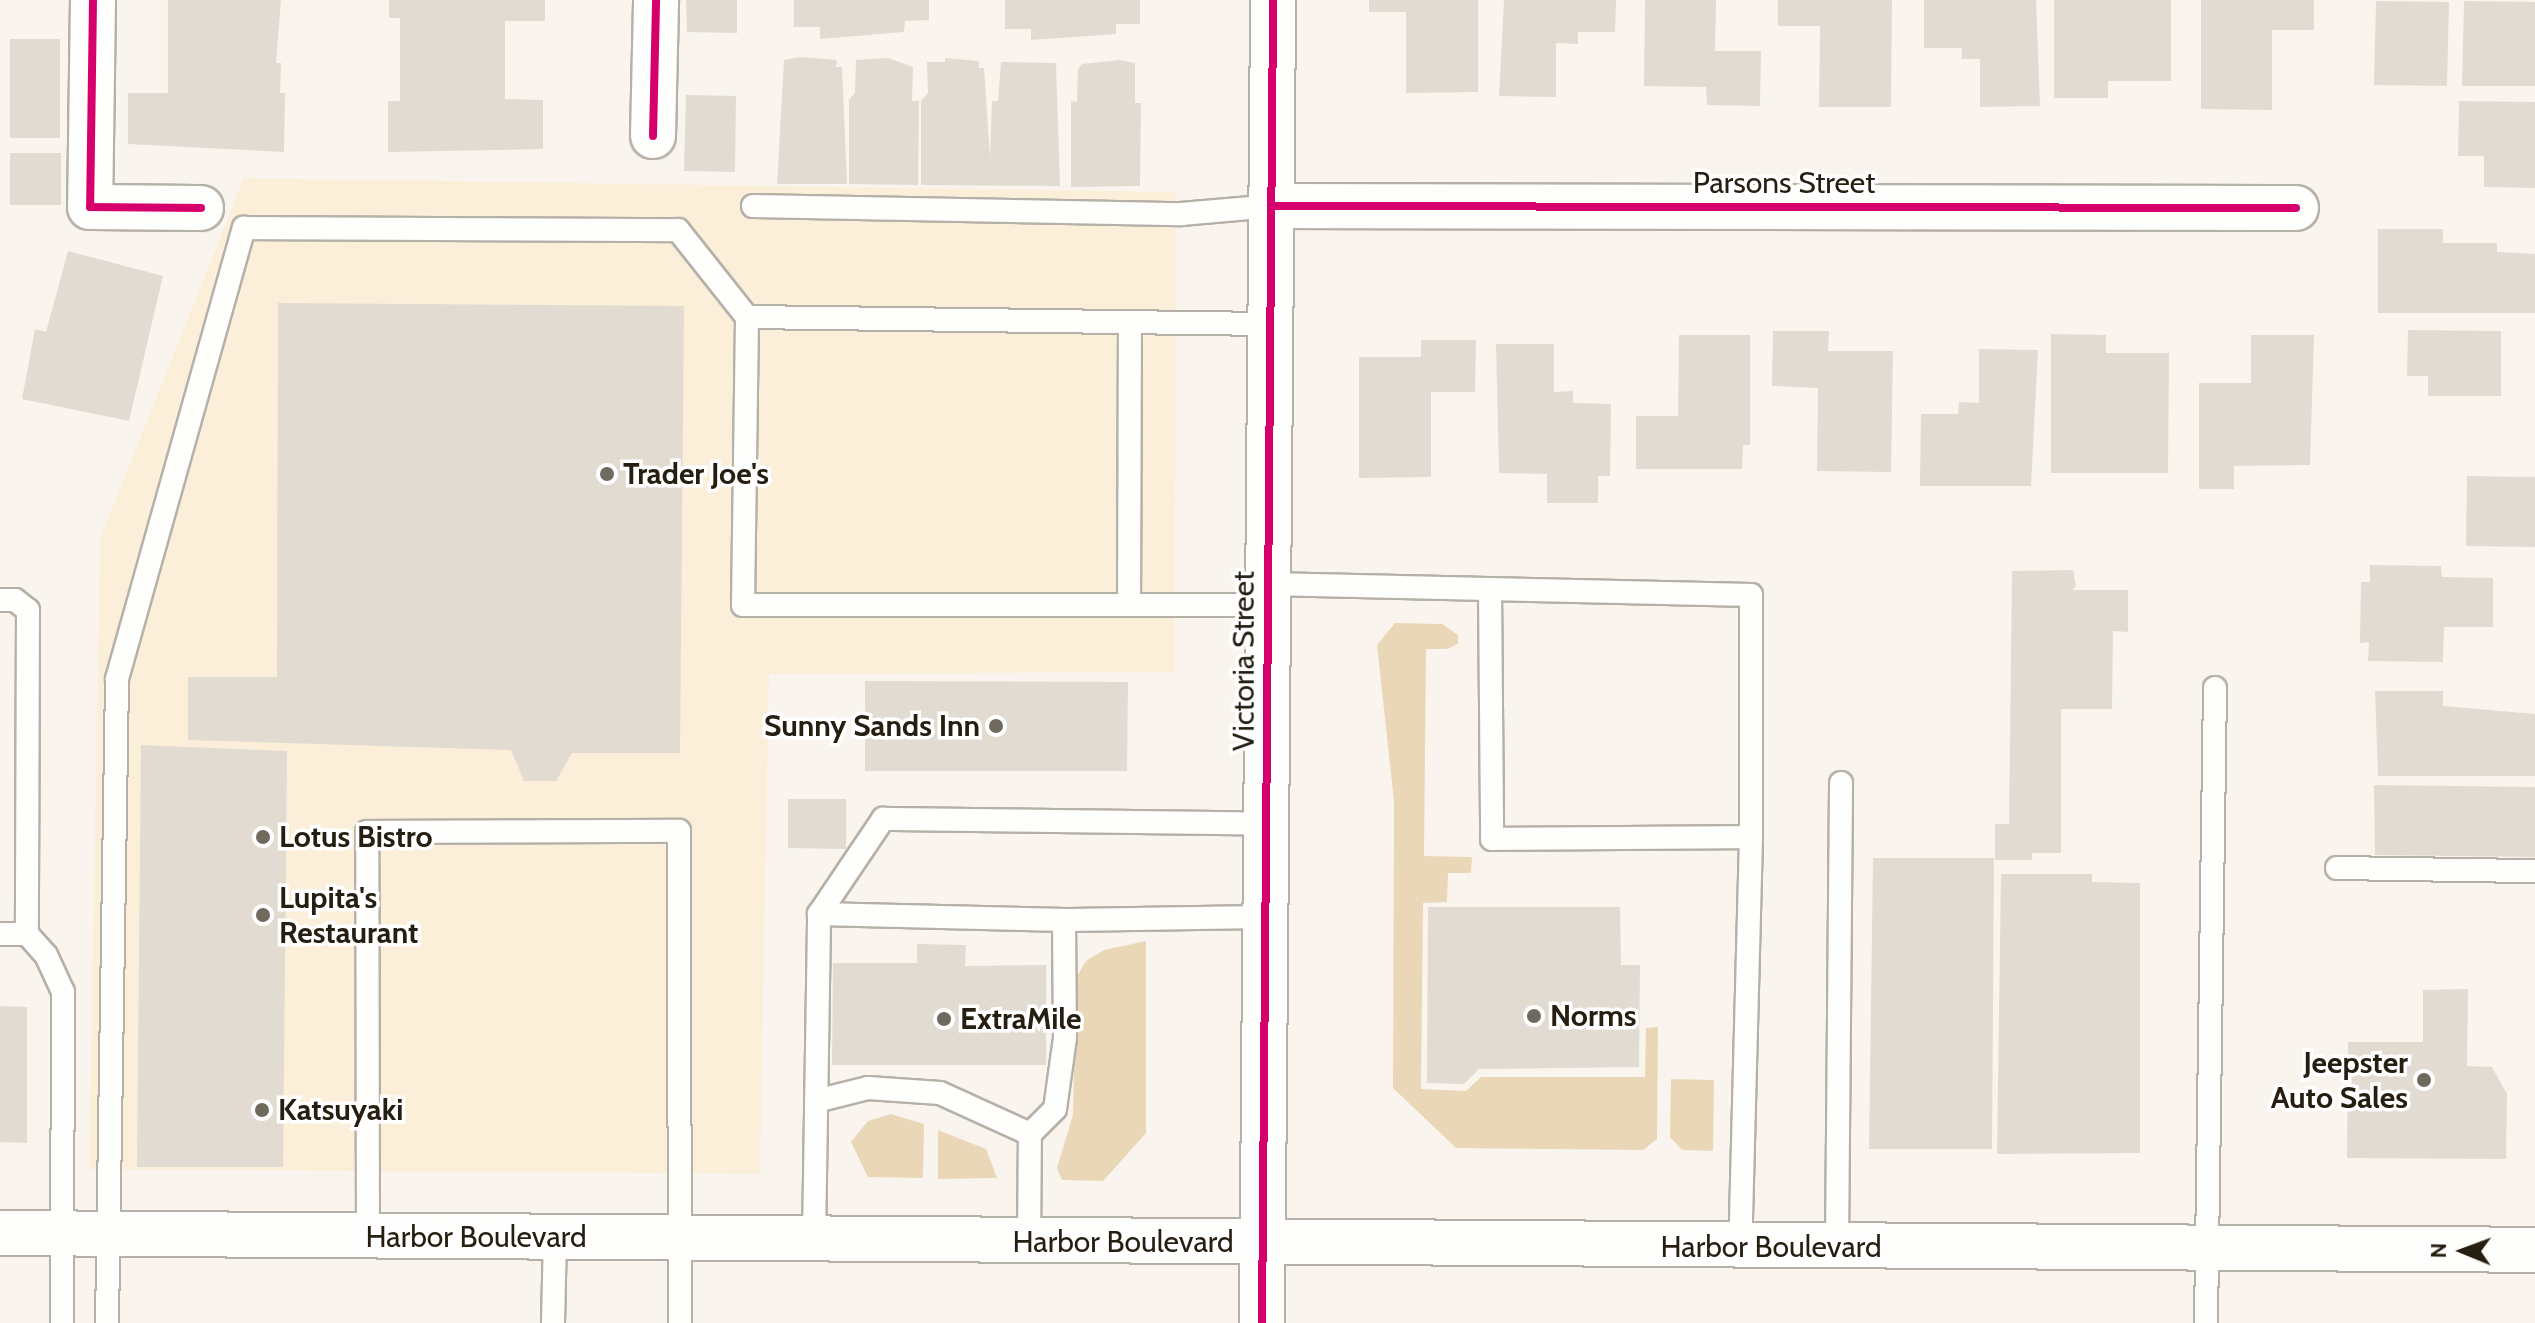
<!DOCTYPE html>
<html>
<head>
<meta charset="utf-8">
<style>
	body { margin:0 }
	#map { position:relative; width:2535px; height:1323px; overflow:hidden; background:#f9f5ee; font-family:Cabin,sans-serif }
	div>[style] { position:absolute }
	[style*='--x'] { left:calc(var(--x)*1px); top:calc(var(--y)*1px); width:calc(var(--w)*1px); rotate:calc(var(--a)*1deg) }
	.built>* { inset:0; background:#fbefda }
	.green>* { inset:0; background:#ead7b7 }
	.building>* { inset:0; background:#e1dbd2 }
	.roads { filter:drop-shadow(2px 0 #b6b1a8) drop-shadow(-2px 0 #b6b1a8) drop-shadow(0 2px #b6b1a8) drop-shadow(0 -2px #b6b1a8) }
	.service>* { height:22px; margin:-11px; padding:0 11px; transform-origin:11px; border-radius:11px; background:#fefefc }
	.minor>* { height:44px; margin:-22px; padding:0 22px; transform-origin:22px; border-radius:22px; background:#fefefc }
	.secondary>* { height:44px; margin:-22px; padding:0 22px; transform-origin:22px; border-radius:22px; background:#fefefc }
	.primary>* { height:44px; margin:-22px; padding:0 22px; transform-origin:22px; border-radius:22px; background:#fefefc }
	.cycleway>* { height:8px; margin:-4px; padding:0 4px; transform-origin:4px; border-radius:4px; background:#d6006c }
	.dots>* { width:22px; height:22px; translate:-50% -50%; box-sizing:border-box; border:4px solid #fff; border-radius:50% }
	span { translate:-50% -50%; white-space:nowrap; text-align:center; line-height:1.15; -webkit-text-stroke:7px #fff; paint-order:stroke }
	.street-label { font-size:30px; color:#251e11 }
	.poi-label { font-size:30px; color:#251e11; font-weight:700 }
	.left { translate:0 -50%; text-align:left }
	.right { translate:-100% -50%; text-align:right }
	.north { position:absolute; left:2423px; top:1211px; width:80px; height:80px; -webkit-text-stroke:6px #fff; paint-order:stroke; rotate:271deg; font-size:22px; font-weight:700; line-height:32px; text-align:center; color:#251e11 }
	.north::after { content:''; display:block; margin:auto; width:28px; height:36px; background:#251e11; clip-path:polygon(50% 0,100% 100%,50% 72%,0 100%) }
</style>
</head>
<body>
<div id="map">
	<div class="built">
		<i style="clip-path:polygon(244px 178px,1176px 192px,1175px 672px,769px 674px,760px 1174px,89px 1169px,100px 539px)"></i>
	</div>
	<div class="green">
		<i style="clip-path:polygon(1395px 623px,1442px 624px,1458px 635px,1458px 644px,1447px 649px,1426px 649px,1424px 856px,1472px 857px,1471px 873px,1448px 873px,1447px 902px,1423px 903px,1421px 1089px,1466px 1091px,1481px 1077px,1645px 1077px,1646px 1028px,1658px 1027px,1657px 1139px,1643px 1150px,1456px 1148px,1393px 1088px,1394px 801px,1377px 645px)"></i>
		<i style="clip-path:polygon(1146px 941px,1146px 1133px,1103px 1181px,1062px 1180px,1057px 1168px,1073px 1115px,1076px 978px,1086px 961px,1104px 950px)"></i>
		<i style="clip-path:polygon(1671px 1079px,1714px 1080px,1713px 1151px,1682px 1150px,1670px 1137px)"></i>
		<i style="clip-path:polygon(891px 1114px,924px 1124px,923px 1178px,868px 1177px,851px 1142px,868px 1121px)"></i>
		<i style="clip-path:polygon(938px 1130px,986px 1149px,997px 1178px,938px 1179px)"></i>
	</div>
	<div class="building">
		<i style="clip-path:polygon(168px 0,281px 0,276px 63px,281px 63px,280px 93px,285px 93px,284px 152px,128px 144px,128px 93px,168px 93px)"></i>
		<i style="clip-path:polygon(389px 0,545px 0,545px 21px,505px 21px,505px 99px,543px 100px,543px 149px,388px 152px,388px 101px,400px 101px,400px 18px,389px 18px)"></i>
		<i style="clip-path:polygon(686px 0,737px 0,737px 33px,687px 32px)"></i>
		<i style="clip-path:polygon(794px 0,929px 0,929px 20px,905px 21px,904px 32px,820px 39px,820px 27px,794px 27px)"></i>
		<i style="clip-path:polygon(1005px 0,1140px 0,1140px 24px,1116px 24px,1116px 34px,1031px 40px,1031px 29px,1005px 29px)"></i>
		<i style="clip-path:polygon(1369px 0,1478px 0,1478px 92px,1406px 93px,1406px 12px,1369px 12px)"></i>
		<i style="clip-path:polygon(1504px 0,1616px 0,1615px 32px,1578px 32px,1578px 44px,1556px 43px,1556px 97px,1499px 96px)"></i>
		<i style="clip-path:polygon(1645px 0,1716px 0,1715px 51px,1761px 51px,1760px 106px,1707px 105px,1706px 87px,1644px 86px)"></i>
		<i style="clip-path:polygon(1778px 0,1892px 0,1891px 107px,1819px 107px,1820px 26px,1778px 26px)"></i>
		<i style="clip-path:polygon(1924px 0,2036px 0,2040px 106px,1980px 107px,1980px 59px,1962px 59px,1962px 48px,1924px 48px)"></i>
		<i style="clip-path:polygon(2054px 0,2171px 0,2171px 81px,2108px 81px,2108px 98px,2054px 98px)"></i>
		<i style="clip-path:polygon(2201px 0,2314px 0,2314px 30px,2272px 30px,2272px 110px,2201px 109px)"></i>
		<i style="clip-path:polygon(2376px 1px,2449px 2px,2447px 86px,2374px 85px)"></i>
		<i style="clip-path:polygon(2464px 1px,2535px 2px,2535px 86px,2462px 86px)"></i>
		<i style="clip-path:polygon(10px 39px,60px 39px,60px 138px,10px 138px)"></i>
		<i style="clip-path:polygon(801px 57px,837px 60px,836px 67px,842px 67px,847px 184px,777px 184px,784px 60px)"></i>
		<i style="clip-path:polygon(888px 58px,913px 67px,912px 101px,919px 101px,918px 185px,849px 184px,849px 100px,855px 93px,856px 60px)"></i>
		<i style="clip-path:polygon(945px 58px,979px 61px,979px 68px,984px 68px,990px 158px,992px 101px,998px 101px,1001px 62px,1056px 63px,1060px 186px,921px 185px,921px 101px,928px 93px,927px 62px,945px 62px)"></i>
		<i style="clip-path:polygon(1119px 60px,1135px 63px,1135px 103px,1141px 103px,1140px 186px,1071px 187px,1071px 101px,1077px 102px,1078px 69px,1082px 64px)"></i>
		<i style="clip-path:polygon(686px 95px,736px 96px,735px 172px,684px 171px)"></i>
		<i style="clip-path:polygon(2459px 101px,2535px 102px,2535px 188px,2484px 187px,2484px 156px,2458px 156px)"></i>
		<i style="clip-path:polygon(10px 153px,61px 153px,61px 205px,10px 205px)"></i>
		<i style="clip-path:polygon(2378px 229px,2443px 229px,2443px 243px,2497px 243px,2497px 252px,2535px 254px,2535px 313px,2378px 313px)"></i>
		<i style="clip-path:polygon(68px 251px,163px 276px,129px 421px,22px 399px,35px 329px,46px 332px)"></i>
		<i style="clip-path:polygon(278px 303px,684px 306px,680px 753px,572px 753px,556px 781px,524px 781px,511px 750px,188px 740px,188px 677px,277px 677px)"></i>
		<i style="clip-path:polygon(2408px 330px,2501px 331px,2501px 396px,2428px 396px,2428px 376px,2407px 376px)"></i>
		<i style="clip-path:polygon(1773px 331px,1829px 331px,1828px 351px,1893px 351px,1891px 472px,1817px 471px,1818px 388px,1772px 386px)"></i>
		<i style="clip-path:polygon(2051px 334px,2106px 335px,2106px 353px,2169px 353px,2168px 473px,2051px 473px)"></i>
		<i style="clip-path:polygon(1679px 335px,1750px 335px,1750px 445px,1743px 445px,1742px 469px,1636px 469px,1636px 416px,1678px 416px)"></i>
		<i style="clip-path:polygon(2251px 335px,2314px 335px,2310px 465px,2234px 466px,2234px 489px,2199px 489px,2199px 383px,2251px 383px)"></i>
		<i style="clip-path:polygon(1421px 340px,1476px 340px,1475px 392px,1431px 392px,1431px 477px,1359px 478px,1359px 357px,1421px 357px)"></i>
		<i style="clip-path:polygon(1496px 344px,1554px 344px,1554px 392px,1573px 391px,1573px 403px,1611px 404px,1610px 476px,1598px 476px,1598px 503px,1547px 503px,1547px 474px,1499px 473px)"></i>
		<i style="clip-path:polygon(1979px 349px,2038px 350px,2031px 486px,1920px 486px,1921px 414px,1958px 414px,1959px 402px,1979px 403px)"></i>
		<i style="clip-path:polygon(2467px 476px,2535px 477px,2535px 547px,2466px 546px)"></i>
		<i style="clip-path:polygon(2370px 565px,2441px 566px,2442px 577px,2493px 578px,2493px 627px,2444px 627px,2443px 662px,2368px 661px,2369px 642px,2360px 643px,2361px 582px,2370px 582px)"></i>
		<i style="clip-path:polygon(2073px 570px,2076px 586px,2072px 590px,2128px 590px,2128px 632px,2113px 631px,2112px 709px,2061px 709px,2061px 853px,2032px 853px,2032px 860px,1995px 860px,1995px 824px,2009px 824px,2012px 571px)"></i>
		<i style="clip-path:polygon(865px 681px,1128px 682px,1127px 771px,865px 771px)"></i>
		<i style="clip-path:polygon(2375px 691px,2443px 691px,2443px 706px,2535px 714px,2535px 776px,2378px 776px)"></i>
		<i style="clip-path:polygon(141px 745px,287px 751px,283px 1167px,137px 1167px)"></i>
		<i style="clip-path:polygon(2374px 785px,2535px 787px,2535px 857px,2375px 855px)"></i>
		<i style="clip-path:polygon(788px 799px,846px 799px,846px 849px,788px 848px)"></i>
		<i style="clip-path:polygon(1873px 858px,1994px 858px,1992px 1149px,1869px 1149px)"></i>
		<i style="clip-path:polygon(2001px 874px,2092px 874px,2092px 882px,2140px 883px,2140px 1153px,1997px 1154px)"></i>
		<i style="clip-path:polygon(1428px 907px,1620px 907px,1621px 965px,1640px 965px,1639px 1067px,1479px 1069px,1464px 1084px,1427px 1083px)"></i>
		<i style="clip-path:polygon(917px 944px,966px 945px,965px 966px,1046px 965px,1046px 1065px,832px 1065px,833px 963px,917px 963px)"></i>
		<i style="clip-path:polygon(2468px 989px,2467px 1066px,2492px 1067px,2507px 1094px,2506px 1159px,2347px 1158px,2348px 1042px,2423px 1042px,2423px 990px)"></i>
		<i style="clip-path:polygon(0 1006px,27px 1007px,27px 1143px,0 1142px)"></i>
	</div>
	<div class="roads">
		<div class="service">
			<i style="--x:753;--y:206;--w:428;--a:1.1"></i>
			<i style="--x:1181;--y:214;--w:91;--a:-5"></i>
			<i style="--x:1269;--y:584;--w:482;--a:1.3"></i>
			<i style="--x:1751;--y:595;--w:242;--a:90"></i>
			<i style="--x:1751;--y:837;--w:409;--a:91.5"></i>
			<i style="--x:1490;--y:590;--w:249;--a:89.5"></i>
			<i style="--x:1492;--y:839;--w:259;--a:-0.4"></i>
			<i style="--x:0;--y:600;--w:15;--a:0"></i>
			<i style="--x:15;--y:600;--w:16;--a:38"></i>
			<i style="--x:28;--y:610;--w:324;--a:90.2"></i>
			<i style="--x:1129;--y:605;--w:283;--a:-89.8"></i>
			<i style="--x:1269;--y:605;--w:526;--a:180"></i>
			<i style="--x:743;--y:605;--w:288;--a:-89.2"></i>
			<i style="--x:747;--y:317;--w:524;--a:0.77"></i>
			<i style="--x:2337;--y:868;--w:198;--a:0.9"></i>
			<i style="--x:819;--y:914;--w:115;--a:-56"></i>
			<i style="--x:883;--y:819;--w:384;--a:0.7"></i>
			<i style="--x:0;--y:934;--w:27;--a:0"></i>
			<i style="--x:27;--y:934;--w:28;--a:48"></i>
			<i style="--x:46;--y:955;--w:41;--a:65.3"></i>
			<i style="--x:63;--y:992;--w:331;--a:90.2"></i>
			<i style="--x:816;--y:1101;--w:54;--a:-14"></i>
			<i style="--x:868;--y:1088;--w:72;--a:4"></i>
			<i style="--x:940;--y:1093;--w:99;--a:24.5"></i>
			<i style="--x:368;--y:1236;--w:404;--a:-90.1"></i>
			<i style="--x:367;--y:832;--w:312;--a:-0.2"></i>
			<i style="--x:679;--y:831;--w:492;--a:89.9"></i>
			<i style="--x:814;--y:1240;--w:326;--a:-89.1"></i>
			<i style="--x:819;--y:914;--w:245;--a:1.4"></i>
			<i style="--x:1029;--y:1242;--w:108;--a:-89.5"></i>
			<i style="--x:1030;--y:1134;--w:35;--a:-45"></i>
			<i style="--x:1055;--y:1109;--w:72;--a:-82"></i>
			<i style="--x:1065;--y:1038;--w:118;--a:-90.5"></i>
			<i style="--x:1064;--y:920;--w:202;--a:-0.9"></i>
			<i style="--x:1837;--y:1247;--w:464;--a:-89.5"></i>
			<i style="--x:107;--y:1323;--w:644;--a:-89.11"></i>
			<i style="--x:117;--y:679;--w:469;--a:-74.3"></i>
			<i style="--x:244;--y:228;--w:434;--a:0.3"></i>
			<i style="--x:678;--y:230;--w:111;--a:51.6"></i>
			<i style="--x:553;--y:1323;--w:86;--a:-88.7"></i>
			<i style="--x:2206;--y:1323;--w:635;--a:-89.19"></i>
		</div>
		<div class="minor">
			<i style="--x:93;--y:0;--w:207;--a:90.8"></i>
			<i style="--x:90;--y:207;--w:111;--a:0.5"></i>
			<i style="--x:653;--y:136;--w:136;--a:-88.7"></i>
			<i style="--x:1272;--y:206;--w:1024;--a:0.11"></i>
		</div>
		<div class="secondary">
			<i style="--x:1262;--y:1323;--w:1323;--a:-89.52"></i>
		</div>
		<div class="primary">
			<i style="--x:0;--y:1233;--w:2535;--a:0.38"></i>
		</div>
	</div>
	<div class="cycleway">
		<i style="--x:93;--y:0;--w:207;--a:90.8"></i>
		<i style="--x:90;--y:207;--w:111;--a:0.5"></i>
		<i style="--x:653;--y:136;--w:136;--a:-88.7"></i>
		<i style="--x:1272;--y:206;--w:1024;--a:0.11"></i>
		<i style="--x:1262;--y:1323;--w:1323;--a:-89.52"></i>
	</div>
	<div class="dots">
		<i style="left:607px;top:474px;background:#6f695e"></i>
		<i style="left:996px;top:726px;background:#6f695e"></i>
		<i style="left:263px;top:837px;background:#6f695e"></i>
		<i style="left:263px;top:915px;background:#6f695e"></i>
		<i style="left:1534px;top:1016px;background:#6f695e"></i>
		<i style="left:944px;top:1019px;background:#6f695e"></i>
		<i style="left:2424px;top:1080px;background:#6f695e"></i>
		<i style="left:262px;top:1110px;background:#6f695e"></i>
	</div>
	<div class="street-label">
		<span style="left:1784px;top:183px">Parsons Street</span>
		<span style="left:1244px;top:661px;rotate:-90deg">Victoria Street</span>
		<span style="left:476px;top:1237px">Harbor Boulevard</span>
		<span style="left:1123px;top:1242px">Harbor Boulevard</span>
		<span style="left:1771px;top:1247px">Harbor Boulevard</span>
	</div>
	<div class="poi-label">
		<span class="left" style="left:623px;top:474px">Trader Joe's</span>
		<span class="right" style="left:980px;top:726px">Sunny Sands Inn</span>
		<span class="left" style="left:279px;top:837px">Lotus Bistro</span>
		<span class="left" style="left:279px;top:915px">Lupita's<br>Restaurant</span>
		<span class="left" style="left:1550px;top:1016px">Norms</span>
		<span class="left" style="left:960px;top:1019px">ExtraMile</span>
		<span class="right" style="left:2408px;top:1080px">Jeepster<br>Auto Sales</span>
		<span class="left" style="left:278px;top:1110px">Katsuyaki</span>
	</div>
	<div class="north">N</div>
</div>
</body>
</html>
